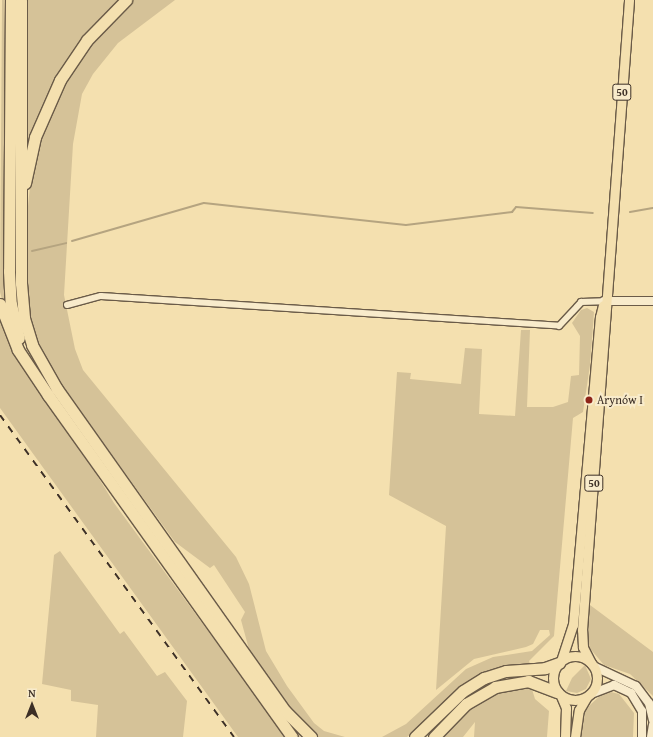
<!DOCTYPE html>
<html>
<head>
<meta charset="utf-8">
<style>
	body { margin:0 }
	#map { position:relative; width:653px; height:737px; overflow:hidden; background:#f4e0af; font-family:"Gentium Book Plus",serif }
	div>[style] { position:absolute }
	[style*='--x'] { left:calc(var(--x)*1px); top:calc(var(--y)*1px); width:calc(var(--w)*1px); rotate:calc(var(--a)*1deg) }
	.green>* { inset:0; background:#d5c298 }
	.stream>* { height:2px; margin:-1px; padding:0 1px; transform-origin:1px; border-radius:1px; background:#b5a480 }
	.roads { filter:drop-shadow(1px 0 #6a5b48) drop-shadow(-1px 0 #6a5b48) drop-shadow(0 1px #6a5b48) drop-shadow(0 -1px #6a5b48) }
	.street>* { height:6px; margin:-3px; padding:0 3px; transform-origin:3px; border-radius:3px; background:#f8ebcb }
	.secondary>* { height:8px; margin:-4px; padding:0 4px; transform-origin:4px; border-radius:4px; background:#f8ebcb }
	.primary>* { height:9px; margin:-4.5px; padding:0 4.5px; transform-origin:4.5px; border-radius:4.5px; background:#f4e0af }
	.primary>.ring { margin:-4.5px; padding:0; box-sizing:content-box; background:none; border:9px solid #f4e0af; border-radius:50% }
	.highway>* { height:11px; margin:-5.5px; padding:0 5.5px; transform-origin:5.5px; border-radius:5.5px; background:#f4e0af }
	.rail>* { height:2px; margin-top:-1px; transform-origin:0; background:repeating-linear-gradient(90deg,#3c2f26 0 7px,transparent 0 14px) }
	.dots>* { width:11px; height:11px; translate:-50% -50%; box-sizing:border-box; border:2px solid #f8ebcb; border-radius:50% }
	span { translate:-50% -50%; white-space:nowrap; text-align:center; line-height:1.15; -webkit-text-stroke:4px #f8ebcb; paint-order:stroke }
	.shield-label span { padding:1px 3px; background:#f8ebcb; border:1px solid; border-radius:3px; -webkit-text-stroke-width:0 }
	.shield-label { font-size:11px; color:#3c2f26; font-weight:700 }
	.poi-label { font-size:12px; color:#3c2f26 }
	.left { translate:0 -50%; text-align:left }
	.north { position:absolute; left:12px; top:685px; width:40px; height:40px; -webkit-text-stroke:3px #f8ebcb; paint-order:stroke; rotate:0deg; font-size:11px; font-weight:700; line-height:16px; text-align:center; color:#3c2f26 }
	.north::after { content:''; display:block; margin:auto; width:14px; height:18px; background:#3c2f26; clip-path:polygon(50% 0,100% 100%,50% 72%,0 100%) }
</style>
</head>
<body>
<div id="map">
	<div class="green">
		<i style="clip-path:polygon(2px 0,7px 0,5px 311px,0 292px)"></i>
		<i style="clip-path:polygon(24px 0,122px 0,80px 44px,24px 170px)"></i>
		<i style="clip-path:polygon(132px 0,175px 0,118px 43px,93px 74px,82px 94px,73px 144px,64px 295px,75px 349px,83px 370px,236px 557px,249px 584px,266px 651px,287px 686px,314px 723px,324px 731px,345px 737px,318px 737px,295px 716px,250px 653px,241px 620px,245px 612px,214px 565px,210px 568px,175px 542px,59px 382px,41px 354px,33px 331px,26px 291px,28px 206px,31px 176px,44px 125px,82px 52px)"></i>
		<i style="clip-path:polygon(587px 308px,594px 312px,590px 365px,583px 412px,573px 418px,554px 636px,529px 661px,530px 664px,495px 669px,407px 737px,382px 737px,406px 724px,466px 669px,493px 657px,532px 651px,550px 635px,549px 630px,540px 630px,533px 644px,526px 647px,474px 659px,436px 690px,446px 526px,389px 495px,397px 372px,411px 373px,410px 379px,461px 384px,465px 348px,482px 349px,479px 414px,515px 416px,521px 330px,530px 330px,527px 407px,553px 407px,568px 402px,571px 376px,579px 375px,580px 336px,572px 323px,581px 310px)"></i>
		<i style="clip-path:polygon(0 317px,114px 503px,286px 737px,238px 737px,0 408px)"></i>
		<i style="clip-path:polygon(60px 551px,120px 634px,124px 631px,157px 676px,165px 672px,187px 701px,183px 737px,96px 737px,98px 705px,71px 701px,71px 690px,42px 684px,54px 555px)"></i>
		<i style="clip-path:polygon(590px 605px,653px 652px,653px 696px,630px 674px,604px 665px,587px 645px)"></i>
		<i style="clip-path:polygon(585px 665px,591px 679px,586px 689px,577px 693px,566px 691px,572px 678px)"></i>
		<i style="clip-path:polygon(531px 686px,535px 699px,549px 711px,547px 737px,474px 737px,475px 722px,463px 737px,441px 737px,476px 702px,508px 687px)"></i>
		<i style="clip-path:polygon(611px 692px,619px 694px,634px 713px,633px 737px,581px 737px,585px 712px,590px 705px,603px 693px)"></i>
	</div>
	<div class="stream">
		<i style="--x:630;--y:212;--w:23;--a:-10"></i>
		<i style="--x:72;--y:241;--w:137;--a:-16.1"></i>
		<i style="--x:204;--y:203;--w:203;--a:6.2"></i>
		<i style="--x:406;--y:225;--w:107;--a:-7"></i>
		<i style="--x:512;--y:212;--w:6;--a:-51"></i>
		<i style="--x:516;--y:207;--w:77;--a:4.5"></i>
		<i style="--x:32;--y:251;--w:35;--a:-13"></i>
	</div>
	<div class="roads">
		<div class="street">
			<i style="--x:67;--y:305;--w:35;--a:-15"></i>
			<i style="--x:101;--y:296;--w:459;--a:3.7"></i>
			<i style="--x:559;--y:326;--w:33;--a:-47"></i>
			<i style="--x:581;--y:302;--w:23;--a:-2"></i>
		</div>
		<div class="secondary">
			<i style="--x:604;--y:301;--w:49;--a:0"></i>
			<i style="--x:593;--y:666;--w:47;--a:24.9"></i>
			<i style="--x:636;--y:686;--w:21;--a:53"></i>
			<i style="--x:649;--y:703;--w:17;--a:77"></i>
			<i style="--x:591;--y:694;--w:25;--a:-21"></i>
			<i style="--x:614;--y:685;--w:19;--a:25"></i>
			<i style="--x:631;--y:693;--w:21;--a:59"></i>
			<i style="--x:642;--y:711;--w:26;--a:90"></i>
			<i style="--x:651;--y:737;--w:12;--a:-81"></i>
		</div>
		<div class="primary">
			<i class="ring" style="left:553px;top:656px;width:35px;height:35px"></i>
			<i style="--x:561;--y:661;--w:38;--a:-72"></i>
			<i style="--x:573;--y:625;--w:309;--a:-85"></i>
			<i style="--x:600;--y:317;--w:12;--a:-76"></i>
			<i style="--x:591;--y:663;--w:18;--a:-117"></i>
			<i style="--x:583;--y:647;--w:17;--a:-93"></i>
			<i style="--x:582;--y:630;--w:632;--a:-85.73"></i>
			<i style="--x:561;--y:696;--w:13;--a:67"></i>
			<i style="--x:566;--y:708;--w:29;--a:92"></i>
			<i style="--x:575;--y:737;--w:27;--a:-82"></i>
			<i style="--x:579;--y:710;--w:14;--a:-60"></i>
		</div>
		<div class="highway">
			<i style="--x:11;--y:0;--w:271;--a:90.4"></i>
			<i style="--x:9;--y:271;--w:33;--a:87"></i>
			<i style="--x:11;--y:304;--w:35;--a:77"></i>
			<i style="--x:21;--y:0;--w:283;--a:90"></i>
			<i style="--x:21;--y:283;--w:35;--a:85"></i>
			<i style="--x:24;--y:318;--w:28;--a:73"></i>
			<i style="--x:32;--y:345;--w:51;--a:60.4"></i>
			<i style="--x:57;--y:389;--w:395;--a:54.7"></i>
			<i style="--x:285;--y:711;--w:37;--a:45"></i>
			<i style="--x:25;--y:183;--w:47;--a:-77.7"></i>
			<i style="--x:35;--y:137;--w:62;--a:-66.3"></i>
			<i style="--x:60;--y:80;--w:48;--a:-56"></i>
			<i style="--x:87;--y:40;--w:56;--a:-45.7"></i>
			<i style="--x:0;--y:304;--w:49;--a:68.6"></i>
			<i style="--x:18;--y:350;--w:54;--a:56.3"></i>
			<i style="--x:48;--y:395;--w:420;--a:54.5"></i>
			<i style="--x:415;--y:737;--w:66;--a:-43.8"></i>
			<i style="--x:463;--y:691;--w:25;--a:-32"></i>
			<i style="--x:484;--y:678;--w:23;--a:-18"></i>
			<i style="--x:506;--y:671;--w:39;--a:-4"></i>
			<i style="--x:545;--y:668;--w:15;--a:-20"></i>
			<i style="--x:434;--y:737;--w:46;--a:-45.9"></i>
			<i style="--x:466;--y:704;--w:34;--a:-30"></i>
			<i style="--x:495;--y:687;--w:34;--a:-10"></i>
			<i style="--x:528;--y:681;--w:31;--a:21"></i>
		</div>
	</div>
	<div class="rail">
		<i style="--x:0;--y:415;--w:398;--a:54"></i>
	</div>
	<div class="dots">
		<i style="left:589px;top:400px;background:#8f2418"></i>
	</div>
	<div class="shield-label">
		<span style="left:622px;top:92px">50</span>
		<span style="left:594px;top:483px">50</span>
	</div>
	<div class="poi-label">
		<span class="left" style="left:597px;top:400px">Arynów I</span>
	</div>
	<div class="north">N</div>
</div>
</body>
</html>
